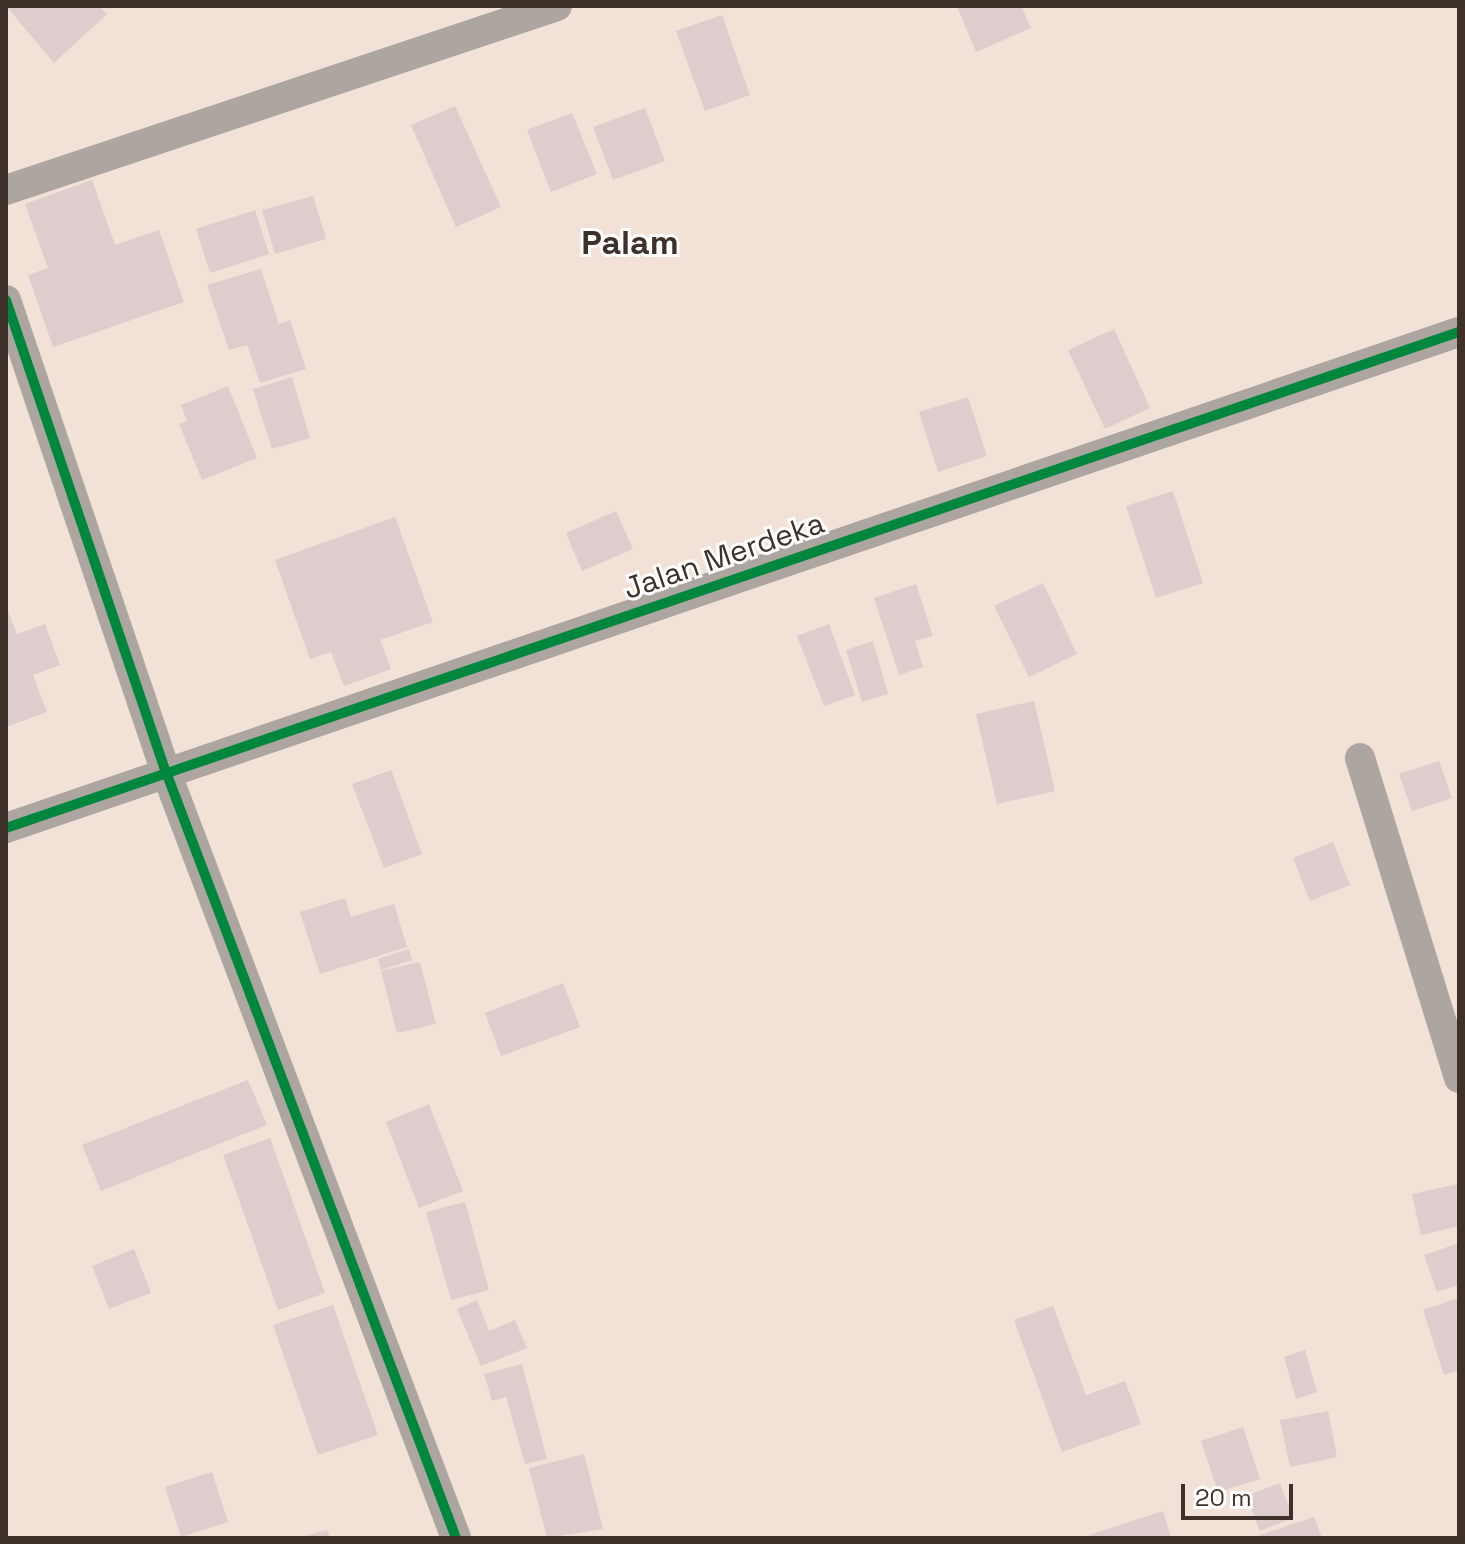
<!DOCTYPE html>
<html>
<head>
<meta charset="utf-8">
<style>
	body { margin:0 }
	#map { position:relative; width:1465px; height:1544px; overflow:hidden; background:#f1e1d6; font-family:"Space Grotesk",sans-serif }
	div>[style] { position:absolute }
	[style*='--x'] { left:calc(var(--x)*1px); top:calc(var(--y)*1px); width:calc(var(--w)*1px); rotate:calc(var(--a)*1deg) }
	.building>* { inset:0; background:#ddcdcd }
	.street>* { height:30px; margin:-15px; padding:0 15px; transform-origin:15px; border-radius:15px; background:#ada5a0 }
	.cycleway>* { height:10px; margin:-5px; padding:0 5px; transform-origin:5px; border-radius:5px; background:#00873e }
	span { translate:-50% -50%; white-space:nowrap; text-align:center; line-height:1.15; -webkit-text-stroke:6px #fff; paint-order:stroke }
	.street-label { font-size:30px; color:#3d3129 }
	.quarter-label { font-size:34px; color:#3d3129; font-weight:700 }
	.frame { position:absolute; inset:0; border:8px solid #3d3129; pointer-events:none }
	.scale { position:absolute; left:1181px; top:1484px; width:112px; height:36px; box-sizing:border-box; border:4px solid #3d3129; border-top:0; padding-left:10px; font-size:24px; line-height:28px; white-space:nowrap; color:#3d3129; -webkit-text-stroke:6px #fff; paint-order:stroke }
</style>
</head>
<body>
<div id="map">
	<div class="building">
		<i style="clip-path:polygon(6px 6px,99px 6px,107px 14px,54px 63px)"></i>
		<i style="clip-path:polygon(957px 6px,1021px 6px,1031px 28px,976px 52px)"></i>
		<i style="clip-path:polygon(722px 15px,750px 95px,705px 111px,676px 31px)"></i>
		<i style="clip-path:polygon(455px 106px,501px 207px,456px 227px,411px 125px)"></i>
		<i style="clip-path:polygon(645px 108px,665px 161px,613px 180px,593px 127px)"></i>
		<i style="clip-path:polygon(572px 113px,597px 174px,551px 192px,527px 130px)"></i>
		<i style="clip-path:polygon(92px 180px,115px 245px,159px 230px,184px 302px,53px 347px,28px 275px,48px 268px,25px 204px)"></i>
		<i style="clip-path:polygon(313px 196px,326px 239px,275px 254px,262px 210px)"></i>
		<i style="clip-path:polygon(255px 210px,269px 254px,210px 273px,196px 229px)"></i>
		<i style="clip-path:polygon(261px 269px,279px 324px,290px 320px,306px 369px,260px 383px,247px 345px,229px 350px,207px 285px)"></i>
		<i style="clip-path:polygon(1114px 329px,1150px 408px,1105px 429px,1068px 350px)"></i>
		<i style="clip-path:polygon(292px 377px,310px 438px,272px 449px,253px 389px)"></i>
		<i style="clip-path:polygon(228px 386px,257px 458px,202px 480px,179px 424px,187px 421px,181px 405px)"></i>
		<i style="clip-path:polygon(968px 397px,987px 456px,938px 472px,919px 412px)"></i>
		<i style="clip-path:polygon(1173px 491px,1203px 583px,1156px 598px,1126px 506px)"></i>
		<i style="clip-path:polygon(616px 511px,633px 549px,582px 571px,566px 533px)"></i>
		<i style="clip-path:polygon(395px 517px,433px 622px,380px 640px,391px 669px,344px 686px,331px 652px,310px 659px,275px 560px)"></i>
		<i style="clip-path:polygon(1043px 583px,1077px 654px,1029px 677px,994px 606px)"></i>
		<i style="clip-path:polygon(916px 584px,933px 636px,915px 641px,923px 667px,899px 675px,874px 598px)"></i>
		<i style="clip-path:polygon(6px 606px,17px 634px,45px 624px,60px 665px,33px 675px,47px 712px,6px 727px)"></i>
		<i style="clip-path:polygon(829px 624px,855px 695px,824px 706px,797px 636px)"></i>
		<i style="clip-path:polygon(873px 641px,888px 694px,862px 702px,846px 650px)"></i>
		<i style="clip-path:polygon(1034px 701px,1055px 791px,997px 804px,976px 714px)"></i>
		<i style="clip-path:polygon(1439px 761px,1452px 798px,1412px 811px,1399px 774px)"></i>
		<i style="clip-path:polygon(391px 770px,422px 854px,384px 868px,352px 784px)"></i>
		<i style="clip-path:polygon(1333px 842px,1350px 885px,1310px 901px,1293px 858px)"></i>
		<i style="clip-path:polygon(345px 898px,351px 917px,394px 904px,407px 947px,320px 974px,300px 912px)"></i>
		<i style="clip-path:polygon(409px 949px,412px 960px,381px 970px,378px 959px)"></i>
		<i style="clip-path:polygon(420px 962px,436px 1024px,397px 1033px,381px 971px)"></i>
		<i style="clip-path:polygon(563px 983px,580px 1027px,501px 1056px,485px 1013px)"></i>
		<i style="clip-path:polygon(248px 1080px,267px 1125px,101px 1191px,82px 1145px)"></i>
		<i style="clip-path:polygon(429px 1104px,463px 1191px,419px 1208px,386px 1122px)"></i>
		<i style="clip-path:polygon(270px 1138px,325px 1293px,278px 1310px,223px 1155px)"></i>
		<i style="clip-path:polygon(1458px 1184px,1459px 1226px,1421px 1235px,1412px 1194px)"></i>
		<i style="clip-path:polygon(465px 1202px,489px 1290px,451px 1300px,426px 1212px)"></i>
		<i style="clip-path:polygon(1459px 1243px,1459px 1285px,1437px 1292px,1424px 1255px)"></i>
		<i style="clip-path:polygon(134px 1249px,151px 1293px,109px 1309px,92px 1266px)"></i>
		<i style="clip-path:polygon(1459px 1298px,1459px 1370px,1444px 1375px,1423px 1310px)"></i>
		<i style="clip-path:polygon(477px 1300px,489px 1331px,515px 1320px,527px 1348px,481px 1366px,457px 1309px)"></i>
		<i style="clip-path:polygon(333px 1305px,378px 1435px,318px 1455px,273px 1325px)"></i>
		<i style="clip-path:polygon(1053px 1306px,1086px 1395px,1125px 1381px,1141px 1424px,1062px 1452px,1014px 1320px)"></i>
		<i style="clip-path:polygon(1305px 1350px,1317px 1392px,1296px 1399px,1284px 1357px)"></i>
		<i style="clip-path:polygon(522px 1364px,547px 1459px,525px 1464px,506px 1397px,492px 1401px,484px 1374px)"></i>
		<i style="clip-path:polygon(1328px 1411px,1337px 1457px,1290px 1467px,1280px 1420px)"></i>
		<i style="clip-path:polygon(1243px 1427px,1260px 1479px,1218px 1492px,1201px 1441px)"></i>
		<i style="clip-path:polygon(584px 1454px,603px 1529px,547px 1538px,529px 1468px)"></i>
		<i style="clip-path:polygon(212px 1472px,228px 1522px,181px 1537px,165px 1487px)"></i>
		<i style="clip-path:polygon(1280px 1483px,1293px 1518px,1260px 1531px,1246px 1496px)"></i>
		<i style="clip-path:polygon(1163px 1511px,1171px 1538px,1090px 1538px,1089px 1535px)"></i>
		<i style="clip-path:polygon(1314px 1517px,1322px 1538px,1254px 1538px,1254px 1537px)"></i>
		<i style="clip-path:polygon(327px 1530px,330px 1538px,302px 1538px,302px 1537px)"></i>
	</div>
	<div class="street">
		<i style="--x:6;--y:190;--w:581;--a:-18.47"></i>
		<i style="--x:6;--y:300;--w:498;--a:71.3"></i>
		<i style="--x:166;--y:772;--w:819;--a:69.26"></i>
		<i style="--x:1360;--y:758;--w:335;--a:72.8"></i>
		<i style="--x:6;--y:828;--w:1535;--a:-18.85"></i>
	</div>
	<div class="cycleway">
		<i style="--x:6;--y:300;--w:498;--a:71.3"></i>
		<i style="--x:166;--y:772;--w:819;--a:69.26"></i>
		<i style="--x:6;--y:828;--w:1535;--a:-18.85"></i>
	</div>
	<div class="street-label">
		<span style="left:724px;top:556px;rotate:-19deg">Jalan Merdeka</span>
	</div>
	<div class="quarter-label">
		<span style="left:630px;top:243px">Palam</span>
	</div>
	<div class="frame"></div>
	<div class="scale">20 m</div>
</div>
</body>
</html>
